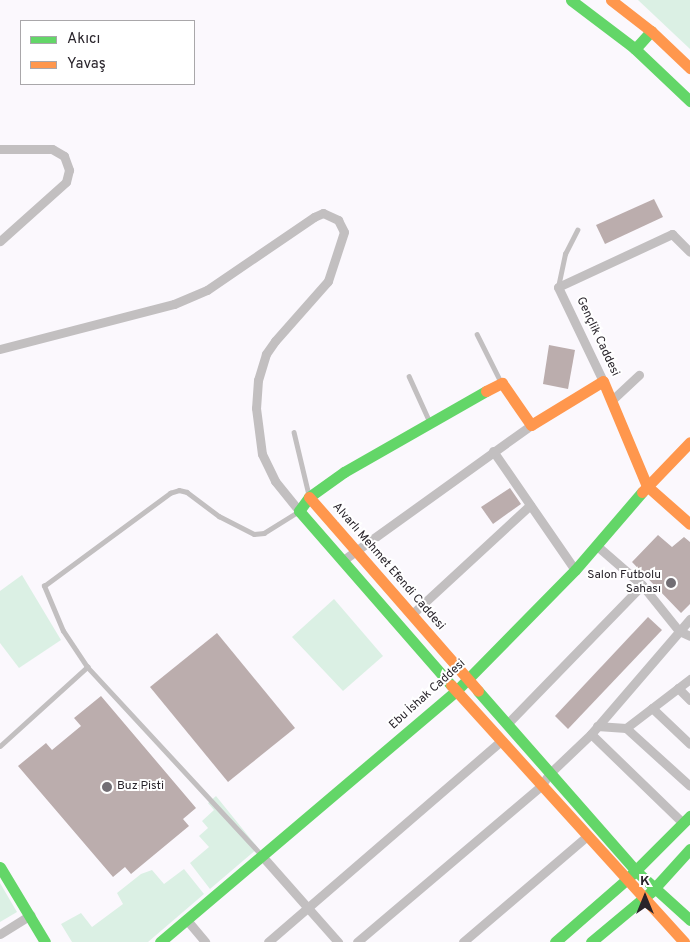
<!DOCTYPE html>
<html>
<head>
<meta charset="utf-8">
<style>
	body { margin:0 }
	#map { position:relative; width:690px; height:942px; overflow:hidden; background:#fbf8fd; font-family:Overpass,sans-serif }
	div>[style] { position:absolute }
	[style*='--x'] { left:calc(var(--x)*1px); top:calc(var(--y)*1px); width:calc(var(--w)*1px); rotate:calc(var(--a)*1deg) }
	.green>* { inset:0; background:#dbf0e4 }
	.building>* { inset:0; background:#bbadad }
	.lane>* { height:4.5px; margin:-2.25px; padding:0 2.25px; transform-origin:2.25px; border-radius:2.25px; background:#c2bfc0 }
	.street>* { height:9px; margin:-4.5px; padding:0 4.5px; transform-origin:4.5px; border-radius:4.5px; background:#c2bfc0 }
	.fast>* { height:11px; margin:-5.5px; padding:0 5.5px; transform-origin:5.5px; border-radius:5.5px; background:#63d668 }
	.slow>* { height:11px; margin:-5.5px; padding:0 5.5px; transform-origin:5.5px; border-radius:5.5px; background:#ff974d }
	.dots>* { width:14px; height:14px; translate:-50% -50%; box-sizing:border-box; border:2px solid #fff; border-radius:50% }
	span { translate:-50% -50%; white-space:nowrap; text-align:center; line-height:1.15; -webkit-text-stroke:4px #fff; paint-order:stroke }
	.street-label { font-size:12px; color:#29242b }
	.poi-label { font-size:12px; color:#29242b }
	.right { translate:-100% -50%; text-align:right }
	.left { translate:0 -50%; text-align:left }
	.legend { position:absolute; left:20px; top:20px; width:175px; height:65px; box-sizing:border-box; background:#fff; border:1px solid #a9a7aa; margin:0; padding:6px 9px; list-style:none; font-size:15px; color:#29242b }
	.legend li { display:flex; align-items:center; gap:10px; height:25px }
	.legend b { width:25px; border:1px solid #a9a7aa }
	.north { position:absolute; left:620px; top:872px; width:50px; height:50px; -webkit-text-stroke:4px #fff; paint-order:stroke; rotate:0deg; font-size:14px; font-weight:700; line-height:20px; text-align:center; color:#29242b }
	.north::after { content:''; display:block; margin:auto; width:18px; height:22px; background:#29242b; clip-path:polygon(50% 0,100% 100%,50% 72%,0 100%) }
</style>
</head>
<body>
<div id="map">
	<div class="green">
		<i style="clip-path:polygon(638px 0,690px 0,690px 49px)"></i>
		<i style="clip-path:polygon(22px 575px,61px 640px,19px 668px,0 643px,0 591px)"></i>
		<i style="clip-path:polygon(334px 599px,383px 656px,343px 691px,292px 637px)"></i>
		<i style="clip-path:polygon(216px 796px,258px 848px,210px 889px,190px 863px,209px 847px,199px 836px,208px 828px,202px 821px,214px 810px,208px 803px)"></i>
		<i style="clip-path:polygon(184px 869px,204px 894px,148px 942px,72px 942px,61px 924px,81px 913px,92px 927px,123px 904px,117px 893px,141px 874px,152px 870px,164px 884px)"></i>
		<i style="clip-path:polygon(0 883px,17px 912px,0 922px)"></i>
	</div>
	<div class="building">
		<i style="clip-path:polygon(654px 199px,663px 217px,605px 244px,596px 225px)"></i>
		<i style="clip-path:polygon(549px 345px,575px 350px,568px 389px,543px 384px)"></i>
		<i style="clip-path:polygon(510px 488px,521px 504px,493px 524px,481px 507px)"></i>
		<i style="clip-path:polygon(658px 535px,672px 547px,684px 537px,690px 542px,690px 604px,681px 613px,632px 562px)"></i>
		<i style="clip-path:polygon(648px 617px,662px 630px,568px 729px,555px 716px)"></i>
		<i style="clip-path:polygon(217px 633px,295px 728px,228px 782px,150px 687px)"></i>
		<i style="clip-path:polygon(101px 696px,196px 808px,183px 819px,189px 826px,131px 874px,125px 867px,113px 877px,18px 766px,46px 743px,52px 750px,81px 726px,74px 718px)"></i>
	</div>
	<div class="lane">
		<i style="--x:558;--y:287;--w:34;--a:-78"></i>
		<i style="--x:565;--y:254;--w:27;--a:-63"></i>
		<i style="--x:477;--y:334;--w:54;--a:63.4"></i>
		<i style="--x:409;--y:376;--w:48;--a:65.6"></i>
		<i style="--x:294;--y:432;--w:65;--a:76.6"></i>
		<i style="--x:0;--y:746;--w:118;--a:-42.2"></i>
		<i style="--x:261;--y:855;--w:256;--a:-132.8"></i>
		<i style="--x:87;--y:667;--w:43;--a:-123.7"></i>
		<i style="--x:63;--y:631;--w:49;--a:-112.9"></i>
		<i style="--x:44;--y:586;--w:157;--a:-36.4"></i>
		<i style="--x:170;--y:493;--w:9;--a:-18"></i>
		<i style="--x:179;--y:490;--w:8;--a:14"></i>
		<i style="--x:187;--y:492;--w:40;--a:37"></i>
		<i style="--x:219;--y:516;--w:39;--a:27"></i>
		<i style="--x:254;--y:534;--w:10;--a:-6"></i>
		<i style="--x:264;--y:533;--w:40;--a:-32"></i>
	</div>
	<div class="street">
		<i style="--x:0;--y:149;--w:52;--a:0"></i>
		<i style="--x:52;--y:149;--w:14;--a:30"></i>
		<i style="--x:64;--y:156;--w:15;--a:70"></i>
		<i style="--x:69;--y:170;--w:12;--a:104"></i>
		<i style="--x:66;--y:182;--w:89;--a:138.2"></i>
		<i style="--x:0;--y:349;--w:180;--a:-14.5"></i>
		<i style="--x:174;--y:304;--w:36;--a:-23"></i>
		<i style="--x:207;--y:290;--w:130;--a:-34.3"></i>
		<i style="--x:314;--y:217;--w:10;--a:-24"></i>
		<i style="--x:323;--y:213;--w:17;--a:25"></i>
		<i style="--x:338;--y:220;--w:13;--a:63"></i>
		<i style="--x:344;--y:232;--w:52;--a:108.1"></i>
		<i style="--x:328;--y:281;--w:80;--a:131.5"></i>
		<i style="--x:275;--y:341;--w:16;--a:125"></i>
		<i style="--x:266;--y:354;--w:27;--a:107"></i>
		<i style="--x:258;--y:380;--w:28;--a:94"></i>
		<i style="--x:256;--y:408;--w:46;--a:82.6"></i>
		<i style="--x:262;--y:454;--w:30;--a:64"></i>
		<i style="--x:275;--y:481;--w:38;--a:51"></i>
		<i style="--x:603;--y:381;--w:104;--a:-115.6"></i>
		<i style="--x:558;--y:287;--w:126;--a:-24.9"></i>
		<i style="--x:672;--y:234;--w:25;--a:45"></i>
		<i style="--x:612;--y:400;--w:37;--a:-43"></i>
		<i style="--x:493;--y:451;--w:145;--a:55.4"></i>
		<i style="--x:596;--y:545;--w:61;--a:41"></i>
		<i style="--x:642;--y:585;--w:59;--a:51.2"></i>
		<i style="--x:679;--y:631;--w:12;--a:24"></i>
		<i style="--x:342;--y:561;--w:233;--a:-35.7"></i>
		<i style="--x:411;--y:615;--w:162;--a:-42.7"></i>
		<i style="--x:678;--y:688;--w:17;--a:45"></i>
		<i style="--x:652;--y:708;--w:52;--a:43.5"></i>
		<i style="--x:507;--y:724;--w:194;--a:-45.8"></i>
		<i style="--x:597;--y:726;--w:29;--a:4"></i>
		<i style="--x:626;--y:728;--w:81;--a:-37.4"></i>
		<i style="--x:626;--y:728;--w:86;--a:42.2"></i>
		<i style="--x:591;--y:734;--w:128;--a:44.1"></i>
		<i style="--x:262;--y:856;--w:115;--a:48.5"></i>
		<i style="--x:186;--y:919;--w:30;--a:50"></i>
		<i style="--x:0;--y:934;--w:36;--a:-32"></i>
		<i style="--x:268;--y:942;--w:308;--a:-40.8"></i>
		<i style="--x:357;--y:942;--w:241;--a:-40.3"></i>
		<i style="--x:541;--y:786;--w:14;--a:-56"></i>
		<i style="--x:549;--y:774;--w:58;--a:-43.6"></i>
		<i style="--x:591;--y:734;--w:152;--a:-49.3"></i>
		<i style="--x:463;--y:942;--w:163;--a:-40.5"></i>
	</div>
	<div class="fast">
		<i style="--x:571;--y:0;--w:78;--a:37.2"></i>
		<i style="--x:633;--y:47;--w:79;--a:43.5"></i>
		<i style="--x:635;--y:49;--w:24;--a:-48"></i>
		<i style="--x:451;--y:685;--w:231;--a:-131.1"></i>
		<i style="--x:299;--y:511;--w:17;--a:-54"></i>
		<i style="--x:309;--y:497;--w:43;--a:-35.5"></i>
		<i style="--x:344;--y:472;--w:163;--a:-29.7"></i>
		<i style="--x:478;--y:691;--w:240;--a:48.7"></i>
		<i style="--x:636;--y:871;--w:73;--a:42.2"></i>
		<i style="--x:0;--y:867;--w:87;--a:59"></i>
		<i style="--x:160;--y:942;--w:388;--a:-40.3"></i>
		<i style="--x:456;--y:691;--w:170;--a:-45.5"></i>
		<i style="--x:575;--y:570;--w:103;--a:-49.3"></i>
		<i style="--x:555;--y:942;--w:94;--a:-41.1"></i>
		<i style="--x:626;--y:880;--w:91;--a:-45"></i>
		<i style="--x:591;--y:942;--w:78;--a:-39.8"></i>
		<i style="--x:651;--y:892;--w:58;--a:-47.8"></i>
	</div>
	<div class="slow">
		<i style="--x:611;--y:0;--w:51;--a:37.8"></i>
		<i style="--x:651;--y:31;--w:54;--a:43.5"></i>
		<i style="--x:486;--y:391;--w:18;--a:-27"></i>
		<i style="--x:502;--y:383;--w:51;--a:55.4"></i>
		<i style="--x:531;--y:425;--w:84;--a:-31.4"></i>
		<i style="--x:603;--y:381;--w:114;--a:67.3"></i>
		<i style="--x:647;--y:486;--w:57;--a:41.5"></i>
		<i style="--x:642;--y:492;--w:69;--a:-46.2"></i>
		<i style="--x:309;--y:497;--w:257;--a:48.9"></i>
		<i style="--x:451;--y:685;--w:347;--a:47.8"></i>
	</div>
	<div class="dots">
		<i style="left:671px;top:583px;background:#726e74"></i>
		<i style="left:107px;top:787px;background:#726e74"></i>
	</div>
	<div class="street-label">
		<span style="left:597px;top:337px;rotate:65deg">Gençlik Caddesi</span>
		<span style="left:388px;top:567px;rotate:49deg">Alvarlı Mehmet Efendi Caddesi</span>
		<span style="left:428px;top:695px;rotate:-42deg">Ebu İshak Caddesi</span>
	</div>
	<div class="poi-label">
		<span class="right" style="left:661px;top:583px">Salon Futbolu<br>Sahası</span>
		<span class="left" style="left:117px;top:787px">Buz Pisti</span>
	</div>
	<ul class="legend">
	<li><b style="height:6px;background:#63d668"></b>Akıcı</li>
	<li><b style="height:6px;background:#ff974d"></b>Yavaş</li>
	</ul>
	<div class="north">K</div>
</div>
</body>
</html>
